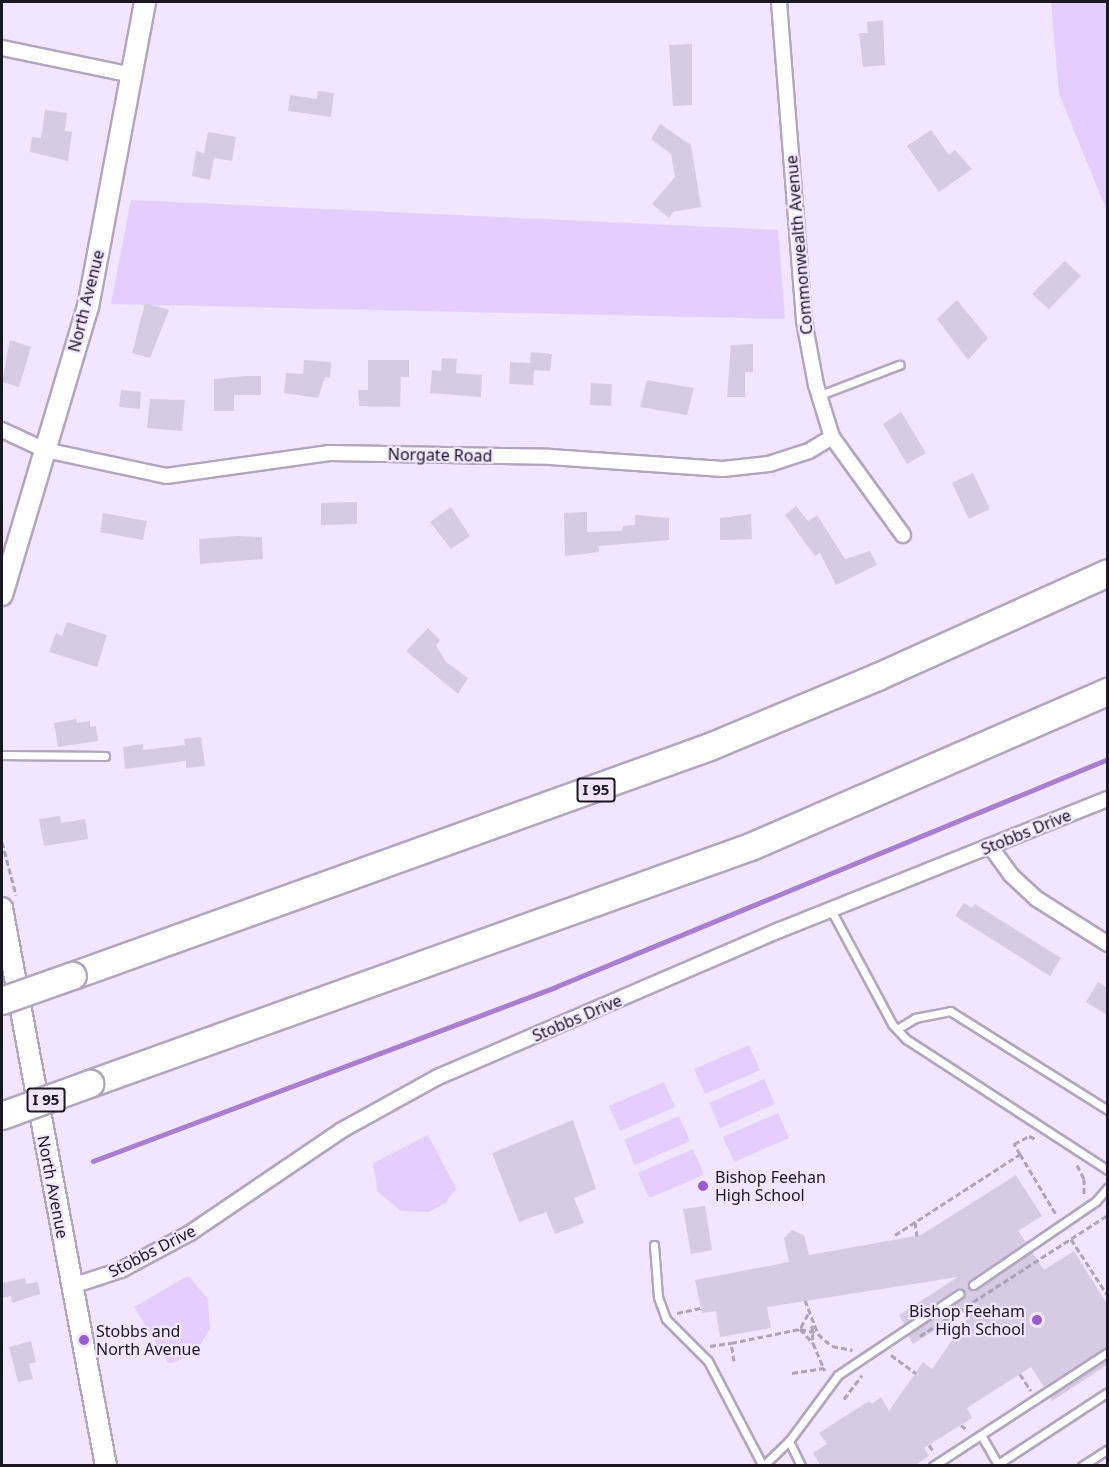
<!DOCTYPE html>
<html>
<head>
<meta charset="utf-8">
<style>
	body { margin:0 }
	#map { position:relative; width:1109px; height:1467px; overflow:hidden; background:#f1e5ff; font-family:"Noto Sans",sans-serif }
	div>[style] { position:absolute }
	[style*='--x'] { left:calc(var(--x)*1px); top:calc(var(--y)*1px); width:calc(var(--w)*1px); rotate:calc(var(--a)*1deg) }
	.green>* { inset:0; background:#e5ceff }
	.stream>* { height:5px; margin:-2.5px; padding:0 2.5px; transform-origin:2.5px; border-radius:2.5px; background:#a87ed0 }
	.building>* { inset:0; background:#d7cbe4 }
	.path>* { height:3px; margin-top:-1.5px; transform-origin:0; background:repeating-linear-gradient(90deg,#ada4b9 0 6px,transparent 0 9px) }
	.roads { filter:drop-shadow(2px 0 #b1a6be) drop-shadow(-2px 0 #b1a6be) drop-shadow(0 2px #b1a6be) drop-shadow(0 -2px #b1a6be) }
	.service>* { height:7px; margin:-3.5px; padding:0 3.5px; transform-origin:3.5px; border-radius:3.5px; background:#fff }
	.minor>* { height:14px; margin:-7px; padding:0 7px; transform-origin:7px; border-radius:7px; background:#fff }
	.secondary>* { height:20px; margin:-10px; padding:0 10px; transform-origin:10px; border-radius:10px; background:#fff }
	.motorway>* { height:26px; margin:-13px; padding:0 13px; transform-origin:13px; border-radius:13px; background:#fff }
	.bridges { filter:drop-shadow(2px 0 #b1a6be) drop-shadow(-2px 0 #b1a6be) drop-shadow(0 2px #b1a6be) drop-shadow(0 -2px #b1a6be) }
	.motorway-bridge>* { height:26px; margin:-13px; padding:0 13px; transform-origin:13px; border-radius:13px; background:#fff }
	.dots>* { width:16px; height:16px; translate:-50% -50%; box-sizing:border-box; border:3px solid #f1e5ff; border-radius:50% }
	span { translate:-50% -50%; white-space:nowrap; text-align:center; line-height:1.15; -webkit-text-stroke:4.5px #f1e5ff; paint-order:stroke }
	.shield-label span { padding:2px 4px; background:#f1e5ff; border:2px solid; border-radius:4px; -webkit-text-stroke-width:0 }
	.shield-label { font-size:15px; color:#1c1821; font-weight:700 }
	.street-label { font-size:16px; color:#1c1821 }
	.poi-label { font-size:16px; color:#1c1821 }
	.left { translate:0 -50%; text-align:left }
	.right { translate:-100% -50%; text-align:right }
	.frame { position:absolute; inset:0; border:3px solid #1c1821; pointer-events:none }
</style>
</head>
<body>
<div id="map">
	<div class="green">
		<i style="clip-path:polygon(1051px 2px,1107px 2px,1107px 211px,1059px 94px)"></i>
		<i style="clip-path:polygon(131px 200px,778px 230px,785px 319px,111px 304px)"></i>
		<i style="clip-path:polygon(749px 1045px,760px 1070px,705px 1094px,694px 1069px)"></i>
		<i style="clip-path:polygon(764px 1079px,775px 1104px,720px 1128px,709px 1103px)"></i>
		<i style="clip-path:polygon(664px 1082px,675px 1107px,620px 1131px,609px 1106px)"></i>
		<i style="clip-path:polygon(778px 1113px,789px 1138px,734px 1162px,723px 1137px)"></i>
		<i style="clip-path:polygon(679px 1116px,690px 1141px,635px 1165px,624px 1140px)"></i>
		<i style="clip-path:polygon(428px 1135px,456px 1189px,445px 1203px,429px 1212px,401px 1211px,378px 1192px,373px 1163px)"></i>
		<i style="clip-path:polygon(693px 1149px,704px 1175px,649px 1198px,638px 1173px)"></i>
		<i style="clip-path:polygon(188px 1276px,208px 1299px,210px 1329px,195px 1353px,169px 1364px,134px 1307px)"></i>
	</div>
	<div class="stream">
		<i style="--x:93;--y:1161;--w:494;--a:-20.6"></i>
		<i style="--x:555;--y:987;--w:598;--a:-22.41"></i>
	</div>
	<div class="building">
		<i style="clip-path:polygon(883px 20px,885px 65px,863px 67px,859px 33px,868px 33px,867px 22px)"></i>
		<i style="clip-path:polygon(692px 44px,692px 105px,673px 106px,669px 45px)"></i>
		<i style="clip-path:polygon(318px 91px,334px 93px,331px 117px,288px 111px,290px 95px,317px 99px)"></i>
		<i style="clip-path:polygon(45px 110px,67px 113px,65px 131px,72px 132px,68px 161px,30px 152px,32px 137px,41px 138px)"></i>
		<i style="clip-path:polygon(660px 124px,691px 145px,701px 207px,673px 212px,669px 218px,652px 204px,675px 177px,671px 154px,651px 139px)"></i>
		<i style="clip-path:polygon(931px 130px,949px 155px,955px 150px,972px 169px,939px 192px,907px 146px)"></i>
		<i style="clip-path:polygon(208px 132px,236px 137px,232px 161px,214px 158px,210px 180px,192px 176px,196px 151px,204px 153px)"></i>
		<i style="clip-path:polygon(1065px 261px,1081px 276px,1049px 309px,1032px 294px)"></i>
		<i style="clip-path:polygon(957px 300px,988px 338px,968px 360px,937px 319px)"></i>
		<i style="clip-path:polygon(145px 303px,169px 310px,150px 358px,132px 353px)"></i>
		<i style="clip-path:polygon(10px 340px,31px 347px,19px 387px,2px 382px)"></i>
		<i style="clip-path:polygon(753px 344px,753px 372px,745px 372px,745px 397px,727px 397px,731px 345px)"></i>
		<i style="clip-path:polygon(531px 352px,552px 354px,550px 371px,534px 370px,533px 385px,509px 384px,510px 362px,530px 363px)"></i>
		<i style="clip-path:polygon(442px 358px,457px 359px,456px 373px,482px 375px,481px 397px,430px 393px,432px 370px,441px 371px)"></i>
		<i style="clip-path:polygon(304px 360px,331px 362px,330px 378px,325px 377px,318px 398px,284px 393px,286px 373px,303px 374px)"></i>
		<i style="clip-path:polygon(368px 360px,409px 360px,409px 377px,401px 377px,400px 407px,359px 406px,358px 390px,368px 390px)"></i>
		<i style="clip-path:polygon(246px 376px,261px 376px,261px 395px,234px 395px,234px 411px,214px 411px,214px 379px)"></i>
		<i style="clip-path:polygon(647px 380px,694px 388px,687px 415px,640px 407px)"></i>
		<i style="clip-path:polygon(591px 383px,612px 384px,611px 406px,590px 405px)"></i>
		<i style="clip-path:polygon(121px 390px,141px 392px,140px 409px,119px 407px)"></i>
		<i style="clip-path:polygon(150px 399px,185px 400px,182px 431px,147px 428px)"></i>
		<i style="clip-path:polygon(901px 412px,926px 453px,907px 464px,883px 424px)"></i>
		<i style="clip-path:polygon(973px 473px,990px 509px,969px 519px,952px 483px)"></i>
		<i style="clip-path:polygon(357px 502px,357px 524px,321px 525px,321px 503px)"></i>
		<i style="clip-path:polygon(796px 506px,808px 521px,817px 515px,845px 559px,870px 551px,877px 565px,836px 585px,820px 553px,815px 556px,785px 515px)"></i>
		<i style="clip-path:polygon(451px 507px,470px 536px,451px 549px,430px 522px)"></i>
		<i style="clip-path:polygon(587px 512px,587px 532px,622px 531px,623px 526px,635px 525px,635px 515px,669px 518px,669px 540px,599px 546px,599px 552px,565px 556px,564px 513px)"></i>
		<i style="clip-path:polygon(103px 513px,147px 521px,143px 540px,100px 532px)"></i>
		<i style="clip-path:polygon(751px 514px,752px 539px,720px 540px,720px 518px)"></i>
		<i style="clip-path:polygon(237px 536px,262px 537px,263px 559px,200px 564px,199px 539px)"></i>
		<i style="clip-path:polygon(67px 622px,107px 635px,97px 667px,49px 652px,56px 633px,62px 636px)"></i>
		<i style="clip-path:polygon(428px 628px,440px 640px,436px 645px,446px 662px,468px 678px,458px 694px,406px 651px)"></i>
		<i style="clip-path:polygon(76px 719px,77px 723px,90px 721px,90px 727px,96px 726px,98px 741px,58px 747px,54px 723px)"></i>
		<i style="clip-path:polygon(201px 737px,205px 766px,186px 768px,186px 761px,125px 769px,123px 747px,143px 744px,143px 750px,185px 745px,184px 739px)"></i>
		<i style="clip-path:polygon(60px 816px,61px 823px,85px 819px,88px 839px,44px 846px,39px 819px)"></i>
		<i style="clip-path:polygon(964px 903px,972px 908px,975px 904px,1061px 958px,1050px 976px,955px 916px)"></i>
		<i style="clip-path:polygon(1098px 982px,1107px 988px,1107px 1015px,1086px 1002px)"></i>
		<i style="clip-path:polygon(573px 1120px,596px 1189px,574px 1198px,584px 1223px,555px 1234px,546px 1212px,519px 1222px,492px 1153px)"></i>
		<i style="clip-path:polygon(1016px 1175px,1042px 1216px,1018px 1231px,1026px 1242px,970px 1280px,968px 1288px,976px 1290px,1032px 1252px,1044px 1270px,1074px 1251px,1107px 1304px,1107px 1346px,1044px 1387px,1031px 1367px,967px 1408px,972px 1418px,924px 1448px,929px 1456px,914px 1466px,821px 1466px,813px 1453px,827px 1444px,819px 1433px,869px 1401px,872px 1404px,881px 1397px,889px 1411px,923px 1362px,932px 1369px,978px 1303px,913px 1344px,908px 1335px,962px 1299px,964px 1291px,956px 1289px,904px 1324px,899px 1315px,958px 1277px,767px 1307px,771px 1328px,720px 1337px,716px 1311px,702px 1313px,695px 1280px,789px 1262px,784px 1238px,792px 1230px,804px 1235px,809px 1255px,921px 1235px)"></i>
		<i style="clip-path:polygon(705px 1206px,712px 1250px,691px 1254px,683px 1209px)"></i>
		<i style="clip-path:polygon(25px 1278px,26px 1284px,38px 1282px,40px 1294px,12px 1303px,11px 1296px,2px 1298px,2px 1283px)"></i>
		<i style="clip-path:polygon(31px 1341px,36px 1362px,29px 1364px,33px 1379px,18px 1382px,9px 1347px)"></i>
		<i style="clip-path:polygon(1107px 1359px,1107px 1365px,1052px 1401px,1050px 1397px)"></i>
	</div>
	<div class="path">
		<i style="--x:2;--y:842;--w:55;--a:75.2"></i>
		<i style="--x:1020;--y:1154;--w:12;--a:-121"></i>
		<i style="--x:1014;--y:1144;--w:17;--a:-28"></i>
		<i style="--x:1029;--y:1136;--w:8;--a:23"></i>
		<i style="--x:1077;--y:1165;--w:16;--a:63"></i>
		<i style="--x:1084;--y:1179;--w:16;--a:90"></i>
		<i style="--x:915;--y:1222;--w:14;--a:82"></i>
		<i style="--x:895;--y:1235;--w:149;--a:-32.9"></i>
		<i style="--x:1020;--y:1154;--w:72;--a:59.2"></i>
		<i style="--x:1071;--y:1239;--w:68;--a:57"></i>
		<i style="--x:805;--y:1300;--w:36;--a:69"></i>
		<i style="--x:818;--y:1334;--w:18;--a:41"></i>
		<i style="--x:832;--y:1346;--w:21;--a:11"></i>
		<i style="--x:1107;--y:1302;--w:1;--a:0"></i>
		<i style="--x:677;--y:1313;--w:25;--a:-12"></i>
		<i style="--x:808;--y:1314;--w:17;--a:118"></i>
		<i style="--x:800;--y:1329;--w:19;--a:47"></i>
		<i style="--x:812;--y:1325;--w:18;--a:87"></i>
		<i style="--x:813;--y:1343;--w:30;--a:67"></i>
		<i style="--x:920;--y:1336;--w:224;--a:-32.8"></i>
		<i style="--x:710;--y:1346;--w:21;--a:-8"></i>
		<i style="--x:891;--y:1355;--w:31;--a:36"></i>
		<i style="--x:734;--y:1361;--w:18;--a:-99"></i>
		<i style="--x:731;--y:1343;--w:70;--a:-11.5"></i>
		<i style="--x:800;--y:1329;--w:17;--a:13"></i>
		<i style="--x:792;--y:1373;--w:32;--a:-9"></i>
		<i style="--x:1020;--y:1374;--w:20;--a:57"></i>
		<i style="--x:844;--y:1399;--w:30;--a:-53"></i>
		<i style="--x:961;--y:1425;--w:8;--a:40"></i>
		<i style="--x:929;--y:1445;--w:9;--a:54"></i>
	</div>
	<div class="roads">
		<div class="service">
			<i style="--x:820;--y:395;--w:85;--a:-20.8"></i>
			<i style="--x:2;--y:755;--w:103;--a:0.6"></i>
			<i style="--x:831;--y:910;--w:129;--a:61.8"></i>
			<i style="--x:892;--y:1024;--w:21;--a:47"></i>
			<i style="--x:906;--y:1039;--w:241;--a:33"></i>
			<i style="--x:897;--y:1029;--w:21;--a:-31"></i>
			<i style="--x:915;--y:1018;--w:36;--a:-11"></i>
			<i style="--x:950;--y:1011;--w:186;--a:32.1"></i>
			<i style="--x:654;--y:1245;--w:52;--a:85.6"></i>
			<i style="--x:658;--y:1297;--w:23;--a:70"></i>
			<i style="--x:666;--y:1319;--w:59;--a:45"></i>
			<i style="--x:708;--y:1361;--w:119;--a:62.4"></i>
			<i style="--x:973;--y:1285;--w:149;--a:-34.3"></i>
			<i style="--x:1096;--y:1201;--w:18;--a:-49"></i>
			<i style="--x:981;--y:1435;--w:36;--a:60"></i>
			<i style="--x:789;--y:1441;--w:28;--a:64"></i>
			<i style="--x:998;--y:1464;--w:131;--a:-33.2"></i>
			<i style="--x:763;--y:1466;--w:36;--a:-44"></i>
			<i style="--x:789;--y:1441;--w:82;--a:-53.4"></i>
			<i style="--x:838;--y:1375;--w:146;--a:-33.8"></i>
			<i style="--x:933;--y:1466;--w:209;--a:-33.1"></i>
			<i style="--x:1082;--y:1466;--w:31;--a:-33"></i>
		</div>
		<div class="minor">
			<i style="--x:779;--y:2;--w:320;--a:85.5"></i>
			<i style="--x:804;--y:321;--w:65;--a:79.4"></i>
			<i style="--x:816;--y:385;--w:54;--a:72.9"></i>
			<i style="--x:832;--y:437;--w:121;--a:54.1"></i>
			<i style="--x:2;--y:48;--w:133;--a:11.7"></i>
			<i style="--x:2;--y:430;--w:47;--a:24.9"></i>
			<i style="--x:45;--y:450;--w:124;--a:12.1"></i>
			<i style="--x:166;--y:476;--w:165;--a:-8"></i>
			<i style="--x:329;--y:453;--w:221;--a:1"></i>
			<i style="--x:550;--y:457;--w:173;--a:4"></i>
			<i style="--x:723;--y:469;--w:46;--a:-6.2"></i>
			<i style="--x:769;--y:464;--w:42;--a:-18"></i>
			<i style="--x:809;--y:451;--w:27;--a:-31"></i>
			<i style="--x:990;--y:846;--w:36;--a:54"></i>
			<i style="--x:1011;--y:875;--w:35;--a:43"></i>
			<i style="--x:1037;--y:899;--w:84;--a:32.4"></i>
			<i style="--x:72;--y:1286;--w:52;--a:-18.1"></i>
			<i style="--x:121;--y:1270;--w:78;--a:-28.2"></i>
			<i style="--x:190;--y:1233;--w:184;--a:-34.1"></i>
			<i style="--x:342;--y:1130;--w:110;--a:-28.9"></i>
			<i style="--x:438;--y:1077;--w:372;--a:-23.3"></i>
			<i style="--x:780;--y:930;--w:353;--a:-21.8"></i>
		</div>
		<div class="secondary">
			<i style="--x:2;--y:595;--w:301;--a:-73.4"></i>
			<i style="--x:88;--y:307;--w:310;--a:-79.4"></i>
			<i style="--x:2;--y:908;--w:568;--a:79.44"></i>
		</div>
		<div class="motorway">
			<i style="--x:73;--y:976;--w:677;--a:-19.77"></i>
			<i style="--x:710;--y:747;--w:182;--a:-22.6"></i>
			<i style="--x:878;--y:677;--w:252;--a:-24.3"></i>
			<i style="--x:90;--y:1084;--w:702;--a:-19.73"></i>
			<i style="--x:751;--y:847;--w:389;--a:-23.5"></i>
		</div>
	</div>
	<div class="bridges">
		<div class="motorway-bridge">
			<i style="--x:2;--y:1001;--w:75;--a:-19.4"></i>
			<i style="--x:2;--y:1116;--w:94;--a:-20"></i>
		</div>
	</div>
	<div class="dots">
		<i style="left:703px;top:1186px;background:#9a5ad0"></i>
		<i style="left:1037px;top:1320px;background:#9a5ad0"></i>
		<i style="left:84px;top:1340px;background:#9a5ad0"></i>
	</div>
	<div class="shield-label">
		<span style="left:596px;top:790px">I 95</span>
		<span style="left:46px;top:1100px">I 95</span>
	</div>
	<div class="street-label">
		<span style="left:799px;top:245px;rotate:-95deg">Commonwealth Avenue</span>
		<span style="left:86px;top:301px;rotate:-76deg">North Avenue</span>
		<span style="left:440px;top:455px;rotate:1deg">Norgate Road</span>
		<span style="left:1026px;top:832px;rotate:-22deg">Stobbs Drive</span>
		<span style="left:577px;top:1018px;rotate:-23deg">Stobbs Drive</span>
		<span style="left:53px;top:1187px;rotate:79deg">North Avenue</span>
		<span style="left:152px;top:1251px;rotate:-27deg">Stobbs Drive</span>
	</div>
	<div class="poi-label">
		<span class="left" style="left:715px;top:1186px">Bishop Feehan<br>High School</span>
		<span class="right" style="left:1025px;top:1320px">Bishop Feeham<br>High School</span>
		<span class="left" style="left:96px;top:1340px">Stobbs and<br>North Avenue</span>
	</div>
	<div class="frame"></div>
</div>
</body>
</html>
